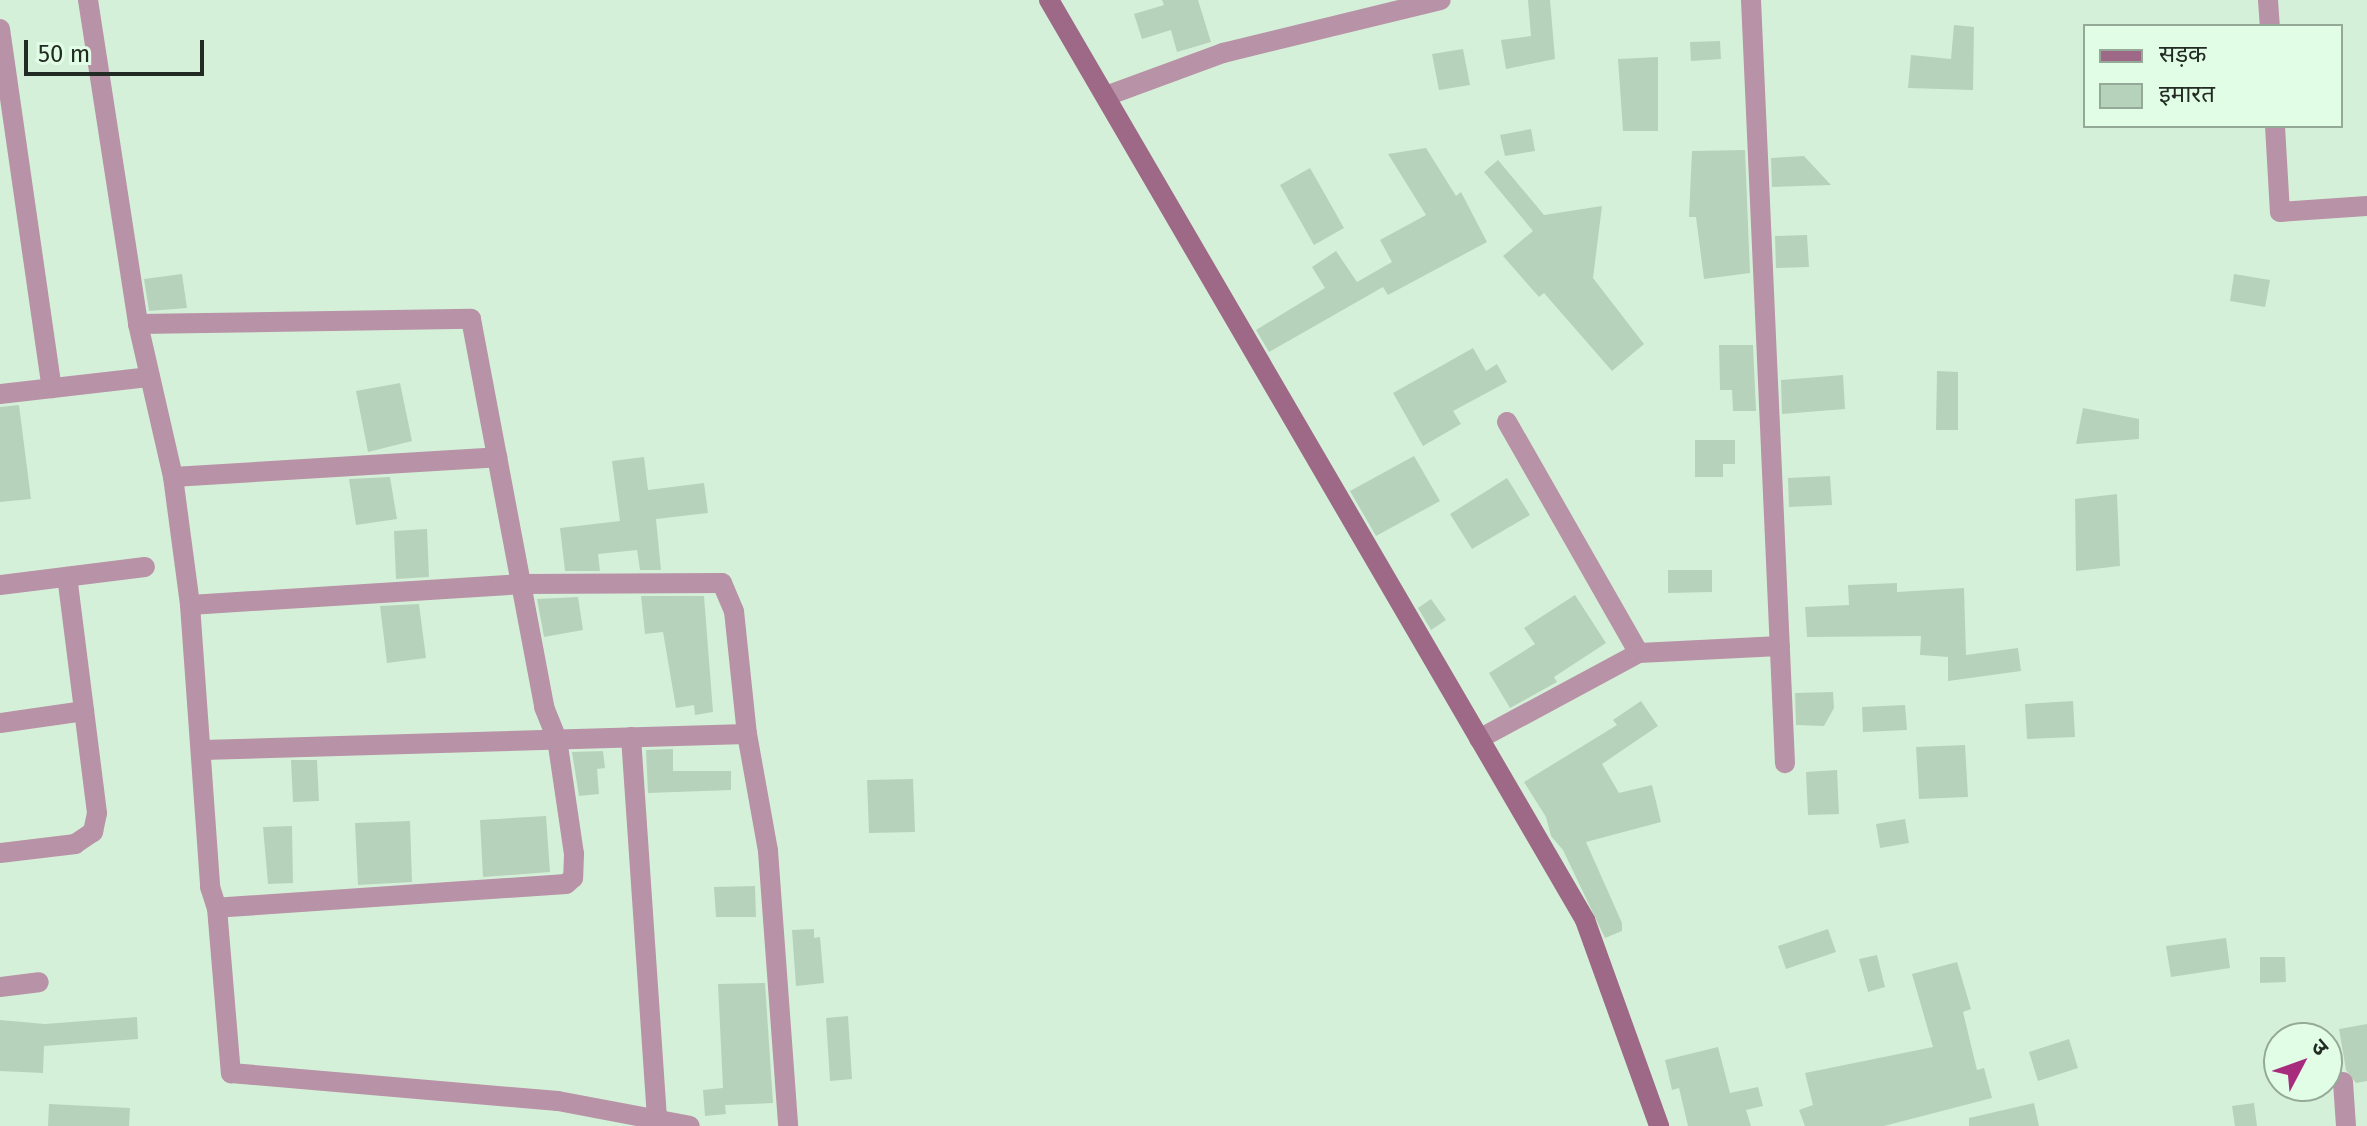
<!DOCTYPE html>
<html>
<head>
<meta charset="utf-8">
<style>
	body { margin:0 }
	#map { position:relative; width:2367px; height:1126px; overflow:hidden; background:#d5f0d9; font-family:"Fira Sans","Noto Sans Devanagari",sans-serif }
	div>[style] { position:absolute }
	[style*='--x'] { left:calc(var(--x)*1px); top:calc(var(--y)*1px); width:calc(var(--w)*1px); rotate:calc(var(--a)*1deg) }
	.building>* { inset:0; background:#b7d2bb }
	.street>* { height:20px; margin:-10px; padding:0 10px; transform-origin:10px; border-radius:10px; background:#b892a6 }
	.secondary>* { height:20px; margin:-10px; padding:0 10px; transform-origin:10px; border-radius:10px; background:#9e6887 }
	span { translate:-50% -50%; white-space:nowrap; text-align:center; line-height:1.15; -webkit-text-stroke:7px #e2fde6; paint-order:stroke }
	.legend { position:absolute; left:2083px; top:24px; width:260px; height:104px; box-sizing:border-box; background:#e2fde6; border:2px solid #95a998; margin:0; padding:10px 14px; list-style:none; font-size:24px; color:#212b23 }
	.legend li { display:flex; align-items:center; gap:16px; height:40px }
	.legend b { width:40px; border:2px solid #95a998 }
	.north { position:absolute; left:2263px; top:1022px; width:80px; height:80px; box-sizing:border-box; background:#e2fde6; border:2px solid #95a998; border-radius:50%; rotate:49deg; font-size:22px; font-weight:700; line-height:32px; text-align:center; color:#212b23 }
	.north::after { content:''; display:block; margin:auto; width:28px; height:36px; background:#a82c7e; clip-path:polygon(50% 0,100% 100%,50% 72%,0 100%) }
	.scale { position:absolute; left:24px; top:40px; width:180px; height:36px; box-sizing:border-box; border:4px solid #212b23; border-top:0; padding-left:10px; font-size:24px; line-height:28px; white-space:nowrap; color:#212b23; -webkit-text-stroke:6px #e2fde6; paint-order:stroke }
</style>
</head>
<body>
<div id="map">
	<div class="building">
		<i style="clip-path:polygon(1162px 0,1198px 0,1211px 42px,1177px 52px,1171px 30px,1142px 39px,1134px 14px,1164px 5px)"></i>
		<i style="clip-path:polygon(1528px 0,1550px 0,1555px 59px,1506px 69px,1501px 40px,1531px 36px)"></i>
		<i style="clip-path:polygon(1954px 25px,1974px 27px,1973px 90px,1908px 88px,1911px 55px,1951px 59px)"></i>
		<i style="clip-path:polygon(1720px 41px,1721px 59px,1691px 61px,1690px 42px)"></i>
		<i style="clip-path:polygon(1463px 49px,1470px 85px,1439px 90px,1432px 54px)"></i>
		<i style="clip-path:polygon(1658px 57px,1658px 131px,1623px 131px,1618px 59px)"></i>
		<i style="clip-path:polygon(1531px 129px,1535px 151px,1505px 156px,1500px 135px)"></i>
		<i style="clip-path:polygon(1426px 148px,1456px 196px,1461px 192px,1487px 242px,1388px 295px,1383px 287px,1269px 352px,1256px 330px,1325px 288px,1312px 267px,1336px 251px,1357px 282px,1392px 262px,1380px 240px,1426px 215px,1388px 154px)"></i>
		<i style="clip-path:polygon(1745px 150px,1750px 273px,1704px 279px,1696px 217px,1689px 217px,1692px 151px)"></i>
		<i style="clip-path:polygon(1804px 156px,1831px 185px,1772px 187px,1771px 158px)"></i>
		<i style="clip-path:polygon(1498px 160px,1544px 215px,1602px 206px,1593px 278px,1644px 344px,1612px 371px,1544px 293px,1539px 297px,1503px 256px,1533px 231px,1484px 172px)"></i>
		<i style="clip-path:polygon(1310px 168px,1344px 228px,1314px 245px,1280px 185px)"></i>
		<i style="clip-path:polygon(1807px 235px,1809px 267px,1776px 268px,1775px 236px)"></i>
		<i style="clip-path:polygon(182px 274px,187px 308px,149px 311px,144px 279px)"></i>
		<i style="clip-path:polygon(2234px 274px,2270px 280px,2265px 307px,2230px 301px)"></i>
		<i style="clip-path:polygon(1719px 345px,1753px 345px,1756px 411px,1733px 411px,1732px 390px,1720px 390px)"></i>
		<i style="clip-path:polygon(1473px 348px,1486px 371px,1497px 364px,1507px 382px,1453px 411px,1461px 424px,1423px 446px,1393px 393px)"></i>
		<i style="clip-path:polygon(1937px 371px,1958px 372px,1958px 430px,1936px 430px)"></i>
		<i style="clip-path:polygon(1843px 375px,1845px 409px,1782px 414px,1781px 380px)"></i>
		<i style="clip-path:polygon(400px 383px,412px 441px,368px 452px,356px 391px)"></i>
		<i style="clip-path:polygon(19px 405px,31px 499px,0 502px,0 407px)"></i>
		<i style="clip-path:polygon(2083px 408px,2139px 419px,2139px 439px,2076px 444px)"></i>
		<i style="clip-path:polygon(1695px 440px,1735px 440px,1735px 464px,1723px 464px,1723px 477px,1695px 477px)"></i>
		<i style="clip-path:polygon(1414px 456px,1440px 501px,1376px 536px,1350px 491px)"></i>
		<i style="clip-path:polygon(644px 457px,648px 490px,704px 483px,708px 513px,656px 519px,661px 570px,640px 570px,637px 550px,598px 554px,600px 571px,565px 571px,560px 528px,620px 521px,612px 461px)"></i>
		<i style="clip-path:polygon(1830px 476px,1832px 505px,1789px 507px,1788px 478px)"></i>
		<i style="clip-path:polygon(390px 477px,397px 519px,356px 525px,349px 479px)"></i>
		<i style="clip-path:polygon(1507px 478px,1530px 515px,1472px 549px,1450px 514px)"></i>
		<i style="clip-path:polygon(2117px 494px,2120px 566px,2076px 571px,2075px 499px)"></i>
		<i style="clip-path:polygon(427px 529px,429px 577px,396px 579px,394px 531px)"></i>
		<i style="clip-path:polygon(1668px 570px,1712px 570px,1712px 592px,1668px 593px)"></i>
		<i style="clip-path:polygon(1897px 583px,1897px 592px,1964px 588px,1966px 655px,2018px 648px,2021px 671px,1948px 681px,1948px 657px,1920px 655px,1921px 636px,1807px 637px,1805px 607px,1849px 605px,1848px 585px)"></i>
		<i style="clip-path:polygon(1575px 595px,1606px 643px,1554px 677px,1557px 682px,1510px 708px,1489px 673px,1535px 644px,1524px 628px)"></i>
		<i style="clip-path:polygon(641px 596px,704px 596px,713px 712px,695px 715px,694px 705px,676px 708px,663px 632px,645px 634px)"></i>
		<i style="clip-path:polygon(578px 597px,583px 630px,544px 637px,537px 599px)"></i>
		<i style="clip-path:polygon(1431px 599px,1446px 620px,1431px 630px,1418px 608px)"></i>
		<i style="clip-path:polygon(419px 604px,426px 658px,387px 663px,380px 606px)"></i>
		<i style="clip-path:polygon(1833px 692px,1834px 708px,1824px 726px,1796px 725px,1795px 693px)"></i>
		<i style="clip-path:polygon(1641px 701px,1658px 726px,1602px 764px,1619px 793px,1652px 785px,1661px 822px,1586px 842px,1622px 923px,1622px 931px,1605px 938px,1563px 850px,1551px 836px,1546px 817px,1524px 782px,1617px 725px,1613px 720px)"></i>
		<i style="clip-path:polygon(2073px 701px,2075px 737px,2027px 739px,2025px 704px)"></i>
		<i style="clip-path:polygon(1905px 705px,1907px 730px,1863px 732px,1862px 707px)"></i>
		<i style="clip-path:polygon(1965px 745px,1968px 797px,1919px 799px,1916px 747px)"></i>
		<i style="clip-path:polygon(673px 749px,673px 771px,731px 771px,731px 790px,648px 793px,646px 750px)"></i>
		<i style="clip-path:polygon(603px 751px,605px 768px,597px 769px,599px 794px,579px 796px,572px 752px)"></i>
		<i style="clip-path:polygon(291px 760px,317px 760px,319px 801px,293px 802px)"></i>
		<i style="clip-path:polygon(1837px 770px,1839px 814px,1808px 815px,1806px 772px)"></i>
		<i style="clip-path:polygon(913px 779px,915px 832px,869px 833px,867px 780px)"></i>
		<i style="clip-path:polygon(546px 816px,550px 872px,483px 877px,480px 820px)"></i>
		<i style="clip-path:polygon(1905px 819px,1909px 843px,1880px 848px,1876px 824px)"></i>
		<i style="clip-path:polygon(410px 821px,412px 882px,358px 885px,355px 823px)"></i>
		<i style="clip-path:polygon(292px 826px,293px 883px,268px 884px,263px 827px)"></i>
		<i style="clip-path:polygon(755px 886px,756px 917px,716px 917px,714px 887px)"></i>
		<i style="clip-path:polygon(814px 929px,814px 938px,820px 937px,824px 983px,796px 986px,792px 930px)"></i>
		<i style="clip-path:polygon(1828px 929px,1836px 952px,1786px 969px,1778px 946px)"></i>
		<i style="clip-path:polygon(2226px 938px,2230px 968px,2171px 977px,2166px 946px)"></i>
		<i style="clip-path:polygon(1877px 955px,1885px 987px,1868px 992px,1859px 959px)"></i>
		<i style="clip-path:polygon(2260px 957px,2285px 957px,2286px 982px,2260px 983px)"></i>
		<i style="clip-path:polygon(1957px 962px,1971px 1009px,1963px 1012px,1977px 1070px,1984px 1068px,1992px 1098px,1884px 1126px,1805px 1126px,1799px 1110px,1813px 1105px,1805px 1073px,1933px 1047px,1912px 974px)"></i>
		<i style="clip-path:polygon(765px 983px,773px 1103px,725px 1105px,726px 1114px,705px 1116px,703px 1090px,723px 1088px,718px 984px)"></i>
		<i style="clip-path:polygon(848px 1016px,852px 1079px,830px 1081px,826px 1018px)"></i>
		<i style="clip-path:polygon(137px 1017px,138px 1039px,44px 1046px,43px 1073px,0 1071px,0 1020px,45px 1024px)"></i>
		<i style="clip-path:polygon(2367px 1024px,2367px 1081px,2356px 1083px,2346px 1070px,2339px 1029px)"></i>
		<i style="clip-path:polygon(2069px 1039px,2078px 1068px,2038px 1081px,2029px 1052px)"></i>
		<i style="clip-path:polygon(1718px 1047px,1730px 1093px,1758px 1087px,1763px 1106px,1746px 1110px,1751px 1126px,1688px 1126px,1679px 1088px,1672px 1090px,1665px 1060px)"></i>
		<i style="clip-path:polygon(2034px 1103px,2039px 1126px,1969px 1126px,1969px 1118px)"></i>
		<i style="clip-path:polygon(2254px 1103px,2257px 1126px,2235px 1126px,2232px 1106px)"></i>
		<i style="clip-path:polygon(49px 1104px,130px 1108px,129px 1126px,48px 1126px)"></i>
	</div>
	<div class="street">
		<i style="--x:88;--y:0;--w:328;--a:81.2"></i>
		<i style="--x:138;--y:324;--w:157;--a:77.1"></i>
		<i style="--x:173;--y:477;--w:129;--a:82.4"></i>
		<i style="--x:190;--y:605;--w:283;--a:85.9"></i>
		<i style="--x:210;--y:887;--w:22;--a:72"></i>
		<i style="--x:217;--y:908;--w:166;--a:85.2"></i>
		<i style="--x:231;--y:1073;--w:328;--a:4.9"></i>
		<i style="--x:558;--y:1101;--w:134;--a:10.7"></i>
		<i style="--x:1751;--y:0;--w:764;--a:87.45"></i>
		<i style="--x:2268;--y:0;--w:26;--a:86"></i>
		<i style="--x:0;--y:29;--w:363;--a:81.8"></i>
		<i style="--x:1106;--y:96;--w:125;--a:-20.2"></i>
		<i style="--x:1223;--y:53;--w:224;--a:-13.7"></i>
		<i style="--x:2275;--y:126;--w:86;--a:86.7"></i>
		<i style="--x:2280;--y:212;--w:87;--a:-3.9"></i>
		<i style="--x:138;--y:324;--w:333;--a:-0.9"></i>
		<i style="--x:471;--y:319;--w:395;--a:79.3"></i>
		<i style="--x:544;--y:707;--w:35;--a:68"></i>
		<i style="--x:557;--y:739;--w:116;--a:81.6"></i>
		<i style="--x:574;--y:854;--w:24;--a:92"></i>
		<i style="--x:573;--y:878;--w:9;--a:139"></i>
		<i style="--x:566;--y:884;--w:350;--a:176.1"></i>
		<i style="--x:0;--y:394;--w:151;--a:-6.5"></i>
		<i style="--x:1507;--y:422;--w:266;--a:60.3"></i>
		<i style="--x:173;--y:477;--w:325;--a:-3.5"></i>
		<i style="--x:0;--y:585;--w:146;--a:-7.1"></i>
		<i style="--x:190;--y:605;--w:335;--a:-3.6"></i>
		<i style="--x:524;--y:584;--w:198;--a:-0.3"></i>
		<i style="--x:722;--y:583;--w:30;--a:67"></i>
		<i style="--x:734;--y:611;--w:124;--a:84"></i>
		<i style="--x:747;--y:734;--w:119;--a:79.8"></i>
		<i style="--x:768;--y:851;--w:276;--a:85.8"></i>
		<i style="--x:0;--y:723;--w:85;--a:-8.1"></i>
		<i style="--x:631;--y:737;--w:384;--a:86.1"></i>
		<i style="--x:1479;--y:739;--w:182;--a:-28.3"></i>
		<i style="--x:1639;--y:653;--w:141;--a:-2.8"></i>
		<i style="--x:203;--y:750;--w:544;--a:-1.68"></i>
		<i style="--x:0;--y:853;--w:76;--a:-6.8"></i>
		<i style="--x:75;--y:844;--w:22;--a:-34"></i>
		<i style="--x:93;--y:832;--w:19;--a:-78"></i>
		<i style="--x:97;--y:813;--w:238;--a:-97.2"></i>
		<i style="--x:0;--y:987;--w:39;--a:-7"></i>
		<i style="--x:2343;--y:1082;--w:44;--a:86.1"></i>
	</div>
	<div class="secondary">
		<i style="--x:1049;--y:0;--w:1065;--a:59.77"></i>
		<i style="--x:1585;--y:920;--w:219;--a:70.2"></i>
	</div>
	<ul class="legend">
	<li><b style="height:10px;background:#9e6887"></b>सड़क</li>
	<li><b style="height:22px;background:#b7d2bb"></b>इमारत</li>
	</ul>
	<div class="north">उ</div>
	<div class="scale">50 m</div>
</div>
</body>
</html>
